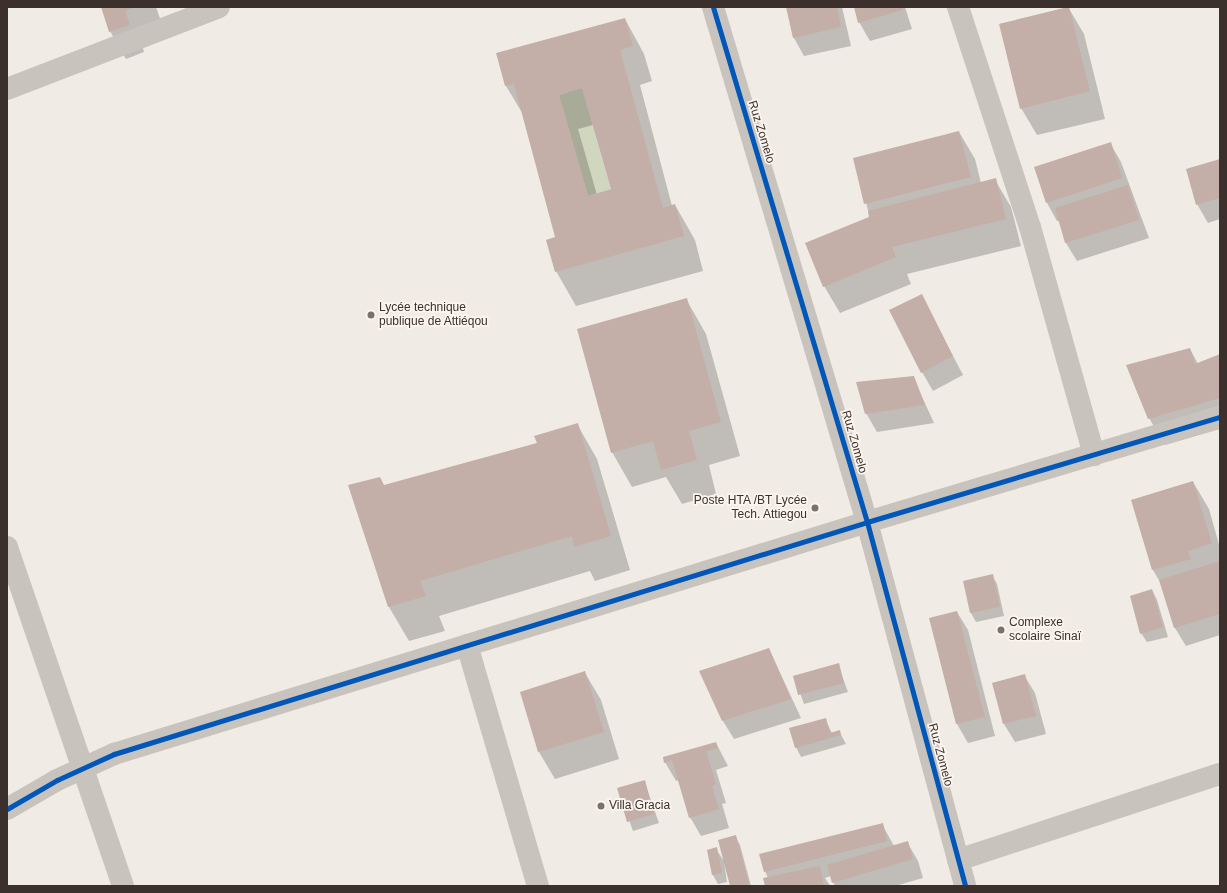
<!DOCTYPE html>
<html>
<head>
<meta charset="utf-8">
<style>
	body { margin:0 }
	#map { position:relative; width:1227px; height:893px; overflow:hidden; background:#f0ebe5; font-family:Helvetica,sans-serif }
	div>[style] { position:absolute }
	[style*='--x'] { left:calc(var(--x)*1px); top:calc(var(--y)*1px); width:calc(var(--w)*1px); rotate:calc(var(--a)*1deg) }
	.green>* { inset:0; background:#d1d6bf }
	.shadow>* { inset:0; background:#0003 }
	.building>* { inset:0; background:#c3afa7 }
	.minor>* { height:22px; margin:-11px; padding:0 11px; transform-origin:11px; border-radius:11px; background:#c9c3be }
	.cycleway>* { height:5px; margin:-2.5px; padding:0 2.5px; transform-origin:2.5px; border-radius:2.5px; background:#0057b8 }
	.dots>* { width:11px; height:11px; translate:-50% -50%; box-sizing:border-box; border:2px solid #fbf5ee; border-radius:50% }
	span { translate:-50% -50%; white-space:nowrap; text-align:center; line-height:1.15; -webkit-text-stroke:3.5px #fbf5ee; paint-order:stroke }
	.street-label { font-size:12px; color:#3b302b }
	.poi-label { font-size:12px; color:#3b302b }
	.left { translate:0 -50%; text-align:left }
	.right { translate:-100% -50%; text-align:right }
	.frame { position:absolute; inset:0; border:8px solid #3b302b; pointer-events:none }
</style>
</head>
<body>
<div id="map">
	<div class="green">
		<i style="clip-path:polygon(582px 88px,611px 189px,588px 196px,559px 95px)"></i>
	</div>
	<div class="shadow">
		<i style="clip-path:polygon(102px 7px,156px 7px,164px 30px,140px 38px,144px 52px,126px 59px,110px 31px)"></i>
		<i style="clip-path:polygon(787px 7px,842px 7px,851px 46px,804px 56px,794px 38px)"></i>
		<i style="clip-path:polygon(855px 7px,905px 7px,912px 29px,870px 41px,859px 22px)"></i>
		<i style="clip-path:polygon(1068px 7px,1084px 34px,1105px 119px,1037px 135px,1021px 108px,1000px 24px)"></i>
		<i style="clip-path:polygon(evenodd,625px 19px,644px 54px,652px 81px,640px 85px,672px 206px,675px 205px,695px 240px,703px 271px,576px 306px,556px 271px,557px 238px,524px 116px,506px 86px,625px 19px,593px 125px,612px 190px,597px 195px,578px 129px,593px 125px)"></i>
		<i style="clip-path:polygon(959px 132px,975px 159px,981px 183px,995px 180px,1011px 207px,1021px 246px,907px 274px,911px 284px,840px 313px,824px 286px,870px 218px,855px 159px)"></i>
		<i style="clip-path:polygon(1110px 143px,1121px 162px,1149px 238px,1077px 261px,1066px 243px,1060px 221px,1057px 221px,1047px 203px)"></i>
		<i style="clip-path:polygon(1220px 160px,1220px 219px,1208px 223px,1197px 204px)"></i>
		<i style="clip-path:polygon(921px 295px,963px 375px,933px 391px,922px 372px)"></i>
		<i style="clip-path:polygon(686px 299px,706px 334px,740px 456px,709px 465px,716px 494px,682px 504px,666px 477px,632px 487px,612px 452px)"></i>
		<i style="clip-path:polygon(1190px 349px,1198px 364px,1220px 356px,1220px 429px,1165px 445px,1149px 418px)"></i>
		<i style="clip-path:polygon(913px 377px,934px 423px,877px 432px,866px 413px)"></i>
		<i style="clip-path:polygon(577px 424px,597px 459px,630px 570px,595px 581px,590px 571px,439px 616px,445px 631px,409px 641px,389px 607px,350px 486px,384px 486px,538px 443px)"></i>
		<i style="clip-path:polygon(1193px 482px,1209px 509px,1220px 548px,1220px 635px,1186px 646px,1175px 628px,1163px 587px,1153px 570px)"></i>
		<i style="clip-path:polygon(992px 575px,997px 584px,1004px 616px,976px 622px,971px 613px,964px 582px)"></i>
		<i style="clip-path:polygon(1152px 590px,1157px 600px,1168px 637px,1147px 642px,1141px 633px)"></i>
		<i style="clip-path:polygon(957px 612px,968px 630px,995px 736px,968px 743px,957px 724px,931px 619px)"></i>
		<i style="clip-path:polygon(769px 649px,801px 718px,734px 739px,723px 721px)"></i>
		<i style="clip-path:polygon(838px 665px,848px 692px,804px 704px,794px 676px)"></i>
		<i style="clip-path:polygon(585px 673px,601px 700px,619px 759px,555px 779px,539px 752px,521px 693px)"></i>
		<i style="clip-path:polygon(1024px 675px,1035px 693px,1046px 734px,1015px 742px,1004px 724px,993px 683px)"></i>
		<i style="clip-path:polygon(825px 719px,832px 733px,839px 731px,846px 744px,801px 757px,796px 747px)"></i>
		<i style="clip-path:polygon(716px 743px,728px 766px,716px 770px,726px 803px,722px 804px,729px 828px,701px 836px,690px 817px,679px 780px,676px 781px,665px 762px)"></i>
		<i style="clip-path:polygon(644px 781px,659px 823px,633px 831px,618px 789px)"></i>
		<i style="clip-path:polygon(882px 824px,894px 846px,907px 842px,918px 861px,923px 878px,895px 886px,835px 886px,831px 876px,825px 878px,830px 886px,766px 886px,768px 878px,765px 871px)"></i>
		<i style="clip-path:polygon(735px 836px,740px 845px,751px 886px,731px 886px,724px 861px,727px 882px,718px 884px,713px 875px,708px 851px,716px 849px,724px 861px)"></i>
	</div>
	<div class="building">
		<i style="clip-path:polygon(101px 7px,135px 7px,125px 11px,130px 25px,109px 32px)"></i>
		<i style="clip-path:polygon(786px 7px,837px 7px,841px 27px,793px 38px)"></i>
		<i style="clip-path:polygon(854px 7px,901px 7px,902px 10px,858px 23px)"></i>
		<i style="clip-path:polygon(1069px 7px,1090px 91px,1020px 109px,999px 24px)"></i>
		<i style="clip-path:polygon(evenodd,625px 18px,633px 46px,620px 50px,663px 208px,675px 204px,684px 236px,555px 272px,546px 240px,555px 237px,514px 84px,505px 86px,496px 53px,625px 18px,582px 88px,611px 189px,588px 196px,559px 95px,582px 88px)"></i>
		<i style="clip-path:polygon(959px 131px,971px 177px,864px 204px,853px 158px)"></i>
		<i style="clip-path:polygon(1111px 142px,1122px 178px,1046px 203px,1034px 167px)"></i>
		<i style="clip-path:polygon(1220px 159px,1220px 198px,1196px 205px,1186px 169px)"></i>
		<i style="clip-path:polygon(996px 178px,1006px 219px,892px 247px,896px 257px,823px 287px,805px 243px,869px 217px,868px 211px)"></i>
		<i style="clip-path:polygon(1128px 185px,1139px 220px,1065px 243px,1055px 208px)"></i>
		<i style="clip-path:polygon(922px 294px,953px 356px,921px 373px,889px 310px)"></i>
		<i style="clip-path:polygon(687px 298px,721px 422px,689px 431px,697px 460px,661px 470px,653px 441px,611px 453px,577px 329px)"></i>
		<i style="clip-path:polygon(1190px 348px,1195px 364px,1220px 354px,1220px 398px,1148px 419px,1126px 365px)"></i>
		<i style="clip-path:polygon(914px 376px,925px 405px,865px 414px,856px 382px)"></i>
		<i style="clip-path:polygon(578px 423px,611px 536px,574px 547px,572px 536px,420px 581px,426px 596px,388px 607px,348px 485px,380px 477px,384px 485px,537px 443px,534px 436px)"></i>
		<i style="clip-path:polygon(1193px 481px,1212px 543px,1188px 551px,1191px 559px,1152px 570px,1131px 500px)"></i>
		<i style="clip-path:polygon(1220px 561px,1220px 614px,1174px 628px,1159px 580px)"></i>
		<i style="clip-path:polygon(993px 574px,1000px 607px,970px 613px,963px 581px)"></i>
		<i style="clip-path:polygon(1152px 589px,1163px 627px,1140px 634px,1130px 596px)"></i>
		<i style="clip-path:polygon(957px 611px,985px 717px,956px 724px,929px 618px)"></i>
		<i style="clip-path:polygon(769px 648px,791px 699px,722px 721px,699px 671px)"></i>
		<i style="clip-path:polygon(839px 663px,844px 683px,798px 695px,793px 676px)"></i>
		<i style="clip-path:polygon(585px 671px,604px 732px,538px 752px,520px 692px)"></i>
		<i style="clip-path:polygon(1025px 674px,1036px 716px,1003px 724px,992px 683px)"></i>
		<i style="clip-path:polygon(826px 718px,830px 733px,840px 730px,841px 735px,795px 748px,789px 728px)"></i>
		<i style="clip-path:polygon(716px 742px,718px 748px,706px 751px,716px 784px,712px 786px,719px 809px,689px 818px,672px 760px,664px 763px,663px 757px)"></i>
		<i style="clip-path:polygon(645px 780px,654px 814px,627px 822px,617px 788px)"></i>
		<i style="clip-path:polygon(883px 823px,887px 841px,764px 872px,759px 854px)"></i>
		<i style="clip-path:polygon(736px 835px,749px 884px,743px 886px,730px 886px,718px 840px)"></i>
		<i style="clip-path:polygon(908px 841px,913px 859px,832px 883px,827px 865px)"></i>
		<i style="clip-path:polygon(717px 847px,722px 873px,712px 875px,707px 850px)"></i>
		<i style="clip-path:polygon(820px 866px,824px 886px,765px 886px,763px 878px)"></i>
	</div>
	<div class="minor">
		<i style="--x:713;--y:7;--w:538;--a:73.35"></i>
		<i style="--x:867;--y:522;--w:377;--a:74.9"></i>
		<i style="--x:958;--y:7;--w:231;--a:71.9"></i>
		<i style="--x:1030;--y:227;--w:237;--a:74.3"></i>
		<i style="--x:7;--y:89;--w:227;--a:-21.1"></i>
		<i style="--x:7;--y:547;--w:358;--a:71.1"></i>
		<i style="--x:467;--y:645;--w:251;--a:73.6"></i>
		<i style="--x:7;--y:809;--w:58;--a:-30.1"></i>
		<i style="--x:57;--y:780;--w:63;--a:-24.5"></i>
		<i style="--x:114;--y:754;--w:788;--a:-17.12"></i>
		<i style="--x:867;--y:522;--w:368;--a:-16.6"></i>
		<i style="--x:958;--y:860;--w:276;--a:-18.2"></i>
	</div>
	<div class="cycleway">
		<i style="--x:713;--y:7;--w:538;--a:73.35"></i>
		<i style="--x:867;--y:522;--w:377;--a:74.9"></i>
		<i style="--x:7;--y:809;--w:58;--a:-30.1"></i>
		<i style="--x:57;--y:780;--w:63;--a:-24.5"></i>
		<i style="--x:114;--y:754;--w:788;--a:-17.12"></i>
		<i style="--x:867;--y:522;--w:368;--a:-16.6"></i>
	</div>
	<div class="dots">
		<i style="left:371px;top:315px;background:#7a716c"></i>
		<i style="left:815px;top:508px;background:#7a716c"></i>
		<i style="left:1001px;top:630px;background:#7a716c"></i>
		<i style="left:601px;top:806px;background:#7a716c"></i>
	</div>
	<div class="street-label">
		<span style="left:761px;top:132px;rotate:73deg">Ruz Zomelo</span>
		<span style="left:854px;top:442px;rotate:74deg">Ruz Zomelo</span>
		<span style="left:940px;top:755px;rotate:75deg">Ruz Zomelo</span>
	</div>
	<div class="poi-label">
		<span class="left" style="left:379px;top:315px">Lycée technique<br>publique de Attiéqou</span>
		<span class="right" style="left:807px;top:508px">Poste HTA /BT Lycée<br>Tech. Attiegou</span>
		<span class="left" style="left:1009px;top:630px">Complexe<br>scolaire Sinaï</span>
		<span class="left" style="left:609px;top:806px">Villa Gracia</span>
	</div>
	<div class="frame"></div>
</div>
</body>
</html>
